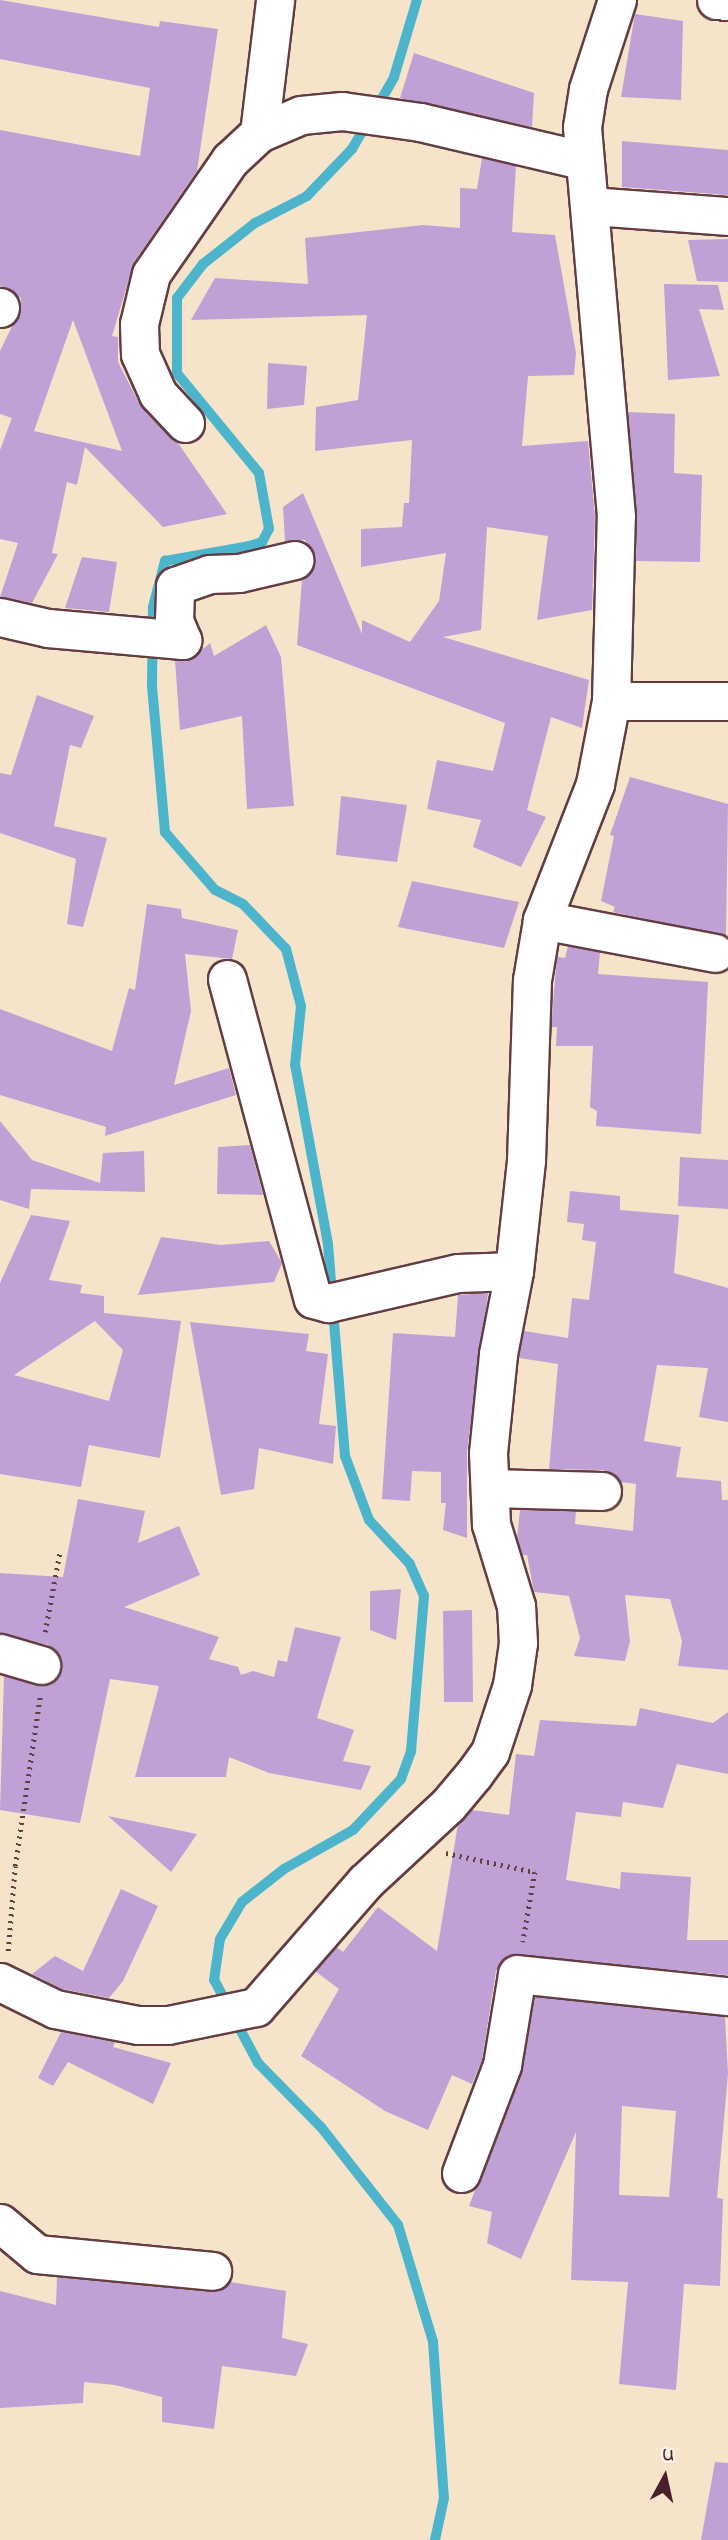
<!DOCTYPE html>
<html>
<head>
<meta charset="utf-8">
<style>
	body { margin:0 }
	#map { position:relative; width:728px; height:2540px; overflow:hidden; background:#f6e4ca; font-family:"Indie Flower",sans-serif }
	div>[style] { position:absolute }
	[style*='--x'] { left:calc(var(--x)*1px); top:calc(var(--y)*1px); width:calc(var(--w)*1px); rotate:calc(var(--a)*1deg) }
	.stream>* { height:10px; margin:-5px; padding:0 5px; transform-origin:5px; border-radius:5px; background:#4db5cb }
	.building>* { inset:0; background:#c0a1d5 }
	.path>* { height:4.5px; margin-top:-2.25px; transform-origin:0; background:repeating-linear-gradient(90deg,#643d43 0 2px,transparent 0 7px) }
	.roads { filter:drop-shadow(2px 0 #643d43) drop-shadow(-2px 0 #643d43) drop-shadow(0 2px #643d43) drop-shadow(0 -2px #643d43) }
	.minor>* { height:37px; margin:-18.5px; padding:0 18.5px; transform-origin:18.5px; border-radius:18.5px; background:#fff }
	span { translate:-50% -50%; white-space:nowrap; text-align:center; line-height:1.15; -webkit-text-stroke:5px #fcf5e5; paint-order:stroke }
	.north { position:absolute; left:630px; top:2442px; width:70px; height:70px; -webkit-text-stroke:5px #fcf5e5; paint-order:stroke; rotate:8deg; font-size:19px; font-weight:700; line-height:28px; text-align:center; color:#4a1f2b }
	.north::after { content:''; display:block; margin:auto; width:24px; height:32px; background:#4a1f2b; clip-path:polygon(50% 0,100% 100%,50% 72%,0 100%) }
</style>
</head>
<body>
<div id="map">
	<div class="stream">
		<i style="--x:377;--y:107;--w:34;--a:-60"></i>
		<i style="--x:394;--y:77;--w:80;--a:-73.4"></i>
		<i style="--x:332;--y:1294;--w:50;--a:-94.6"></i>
		<i style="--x:328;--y:1244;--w:182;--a:-100.4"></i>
		<i style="--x:295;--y:1065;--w:59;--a:-84.2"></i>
		<i style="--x:301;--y:1006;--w:59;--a:-104.7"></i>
		<i style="--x:286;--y:949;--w:62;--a:-133.7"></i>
		<i style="--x:243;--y:904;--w:31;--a:-153"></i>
		<i style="--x:215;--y:890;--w:77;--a:-130.8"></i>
		<i style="--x:165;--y:832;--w:148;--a:-95.1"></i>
		<i style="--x:152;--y:685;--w:78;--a:-89.3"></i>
		<i style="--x:153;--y:607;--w:48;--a:-75.4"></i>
		<i style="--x:165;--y:561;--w:85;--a:-10.1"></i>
		<i style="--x:249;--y:546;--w:14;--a:-17"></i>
		<i style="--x:262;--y:542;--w:15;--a:-62"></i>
		<i style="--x:269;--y:529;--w:57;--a:-100.1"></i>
		<i style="--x:259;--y:473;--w:129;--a:-129.4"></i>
		<i style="--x:177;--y:373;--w:75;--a:-90"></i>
		<i style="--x:177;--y:298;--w:43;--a:-52.6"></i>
		<i style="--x:203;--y:264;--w:66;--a:-38.3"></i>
		<i style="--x:255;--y:223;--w:59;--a:-27.4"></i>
		<i style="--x:307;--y:196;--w:65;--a:-46.2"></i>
		<i style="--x:352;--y:149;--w:30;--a:-60"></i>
		<i style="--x:227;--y:2004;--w:27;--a:-118"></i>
		<i style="--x:214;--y:1980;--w:41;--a:-81.7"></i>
		<i style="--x:220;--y:1939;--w:43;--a:-59.3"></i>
		<i style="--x:242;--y:1902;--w:53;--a:-38.2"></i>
		<i style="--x:284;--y:1869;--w:79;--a:-29.5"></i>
		<i style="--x:353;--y:1830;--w:70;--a:-46.7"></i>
		<i style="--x:401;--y:1779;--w:30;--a:-70"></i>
		<i style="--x:411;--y:1751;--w:156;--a:-85.2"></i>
		<i style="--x:424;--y:1596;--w:35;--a:-114"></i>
		<i style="--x:410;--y:1564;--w:60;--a:-133"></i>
		<i style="--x:369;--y:1520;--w:68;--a:-110.6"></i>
		<i style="--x:345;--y:1456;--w:147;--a:-94.7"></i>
		<i style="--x:234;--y:2018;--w:51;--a:61.9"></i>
		<i style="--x:258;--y:2063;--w:90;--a:45.5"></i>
		<i style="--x:321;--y:2127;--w:125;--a:51.8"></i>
		<i style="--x:398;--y:2225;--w:122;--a:73.3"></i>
		<i style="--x:433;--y:2342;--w:156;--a:86"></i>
		<i style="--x:444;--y:2498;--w:43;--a:102.1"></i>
	</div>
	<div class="building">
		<i style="clip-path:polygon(evenodd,0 0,159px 27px,160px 21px,218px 29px,197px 171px,134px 262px,112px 336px,118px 337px,118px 362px,139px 403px,178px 443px,227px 514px,163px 527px,85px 447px,77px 485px,67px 482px,52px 553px,58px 554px,32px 603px,0 597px,18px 543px,0 539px,0 450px,12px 418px,0 414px,0 351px,21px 308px,21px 298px,0 286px,0 130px,140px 156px,150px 88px,0 59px,0 0,73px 320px,122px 451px,34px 431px,73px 320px)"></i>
		<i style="clip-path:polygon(635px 14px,683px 21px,681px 100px,621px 97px)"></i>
		<i style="clip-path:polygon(414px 53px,534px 93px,532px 127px,400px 98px)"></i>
		<i style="clip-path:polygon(622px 141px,728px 150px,728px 195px,622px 187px)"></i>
		<i style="clip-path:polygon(482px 158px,516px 166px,512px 232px,555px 235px,576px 353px,574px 375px,528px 376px,522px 446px,588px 441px,595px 517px,592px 610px,537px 620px,548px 536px,487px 527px,481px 630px,443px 637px,589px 680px,582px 728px,551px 717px,527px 810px,546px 817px,521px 867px,473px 847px,481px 820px,427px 809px,437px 760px,493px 771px,505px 723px,297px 645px,302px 579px,314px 567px,315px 556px,305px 540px,285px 541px,283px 507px,303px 493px,362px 634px,362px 620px,410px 642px,439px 601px,446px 553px,361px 567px,361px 529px,402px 527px,404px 503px,409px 503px,412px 440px,315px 451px,316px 407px,358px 400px,367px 315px,191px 320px,215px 278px,308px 284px,305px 238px,423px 225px,460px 228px,460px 188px,477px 189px)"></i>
		<i style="clip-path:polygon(728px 239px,728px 282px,697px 281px,688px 240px)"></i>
		<i style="clip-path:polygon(664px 284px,718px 285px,724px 310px,699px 309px,720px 376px,668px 380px)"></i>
		<i style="clip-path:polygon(268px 363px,307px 366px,304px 405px,267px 409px)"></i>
		<i style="clip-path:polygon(628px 412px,675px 414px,674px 473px,702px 475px,700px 562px,636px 561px,637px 514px)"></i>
		<i style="clip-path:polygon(82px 557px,117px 562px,109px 612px,65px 608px)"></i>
		<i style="clip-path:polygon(266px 625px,281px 657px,294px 806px,247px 809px,242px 716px,180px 730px,175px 660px,191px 659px,210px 643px,214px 656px)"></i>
		<i style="clip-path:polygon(37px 695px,94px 716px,81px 748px,70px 745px,54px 826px,107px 838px,83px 927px,67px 924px,76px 859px,0 833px,0 773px,11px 775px)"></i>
		<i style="clip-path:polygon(630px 777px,728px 804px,726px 936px,613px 912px,615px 907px,601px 901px,614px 836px,610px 835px)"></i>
		<i style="clip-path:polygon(341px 796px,407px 805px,397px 862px,336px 855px)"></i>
		<i style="clip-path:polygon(412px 881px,519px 902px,504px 948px,398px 927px)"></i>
		<i style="clip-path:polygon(147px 904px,181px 909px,182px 918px,238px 930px,232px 959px,185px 954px,191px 1011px,174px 1085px,229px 1068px,236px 1095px,105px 1136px,106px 1127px,0 1095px,0 1009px,112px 1051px,129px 988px,135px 990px)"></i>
		<i style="clip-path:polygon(568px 946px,600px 952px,598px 974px,708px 982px,701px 1134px,596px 1126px,597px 1111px,590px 1107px,593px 1046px,556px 1046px,557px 1027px,551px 1027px,557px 957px,565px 958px)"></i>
		<i style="clip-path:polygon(0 1121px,32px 1160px,100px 1183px,103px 1153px,144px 1151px,145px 1192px,31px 1189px,29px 1209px,0 1200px)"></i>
		<i style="clip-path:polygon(250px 1145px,263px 1195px,217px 1194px,218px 1147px)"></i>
		<i style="clip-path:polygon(680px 1157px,728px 1160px,728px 1209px,678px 1206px)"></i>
		<i style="clip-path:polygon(570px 1191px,620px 1196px,620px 1210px,679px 1215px,674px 1273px,728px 1288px,728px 1422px,699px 1417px,708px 1368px,657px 1365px,644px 1441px,681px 1447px,676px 1477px,721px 1481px,722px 1500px,728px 1500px,728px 1670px,678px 1666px,682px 1641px,670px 1599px,625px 1595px,630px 1641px,625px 1661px,574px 1656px,580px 1638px,569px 1596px,534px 1592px,527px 1555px,522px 1555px,517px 1538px,520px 1510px,576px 1511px,575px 1524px,633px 1531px,636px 1484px,621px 1482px,603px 1470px,549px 1469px,558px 1364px,519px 1358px,524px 1331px,568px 1338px,572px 1298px,589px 1300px,596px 1242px,582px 1240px,584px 1224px,567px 1222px)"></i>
		<i style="clip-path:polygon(evenodd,31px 1215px,70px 1221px,49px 1280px,82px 1285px,80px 1293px,104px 1296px,104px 1313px,181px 1321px,160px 1458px,89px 1445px,81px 1487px,0 1474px,0 1283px,31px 1215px,95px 1321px,123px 1350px,109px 1401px,14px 1375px,95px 1321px)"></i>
		<i style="clip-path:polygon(161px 1237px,221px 1245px,269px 1241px,282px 1263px,274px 1282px,138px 1295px)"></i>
		<i style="clip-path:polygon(488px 1293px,467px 1451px,467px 1538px,443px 1530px,446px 1503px,441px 1503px,441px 1472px,412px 1471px,410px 1501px,382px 1499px,393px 1333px,455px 1337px,458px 1295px)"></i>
		<i style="clip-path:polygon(190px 1322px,309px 1334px,306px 1351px,328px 1354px,319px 1424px,336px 1426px,333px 1464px,259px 1448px,254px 1489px,221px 1495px)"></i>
		<i style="clip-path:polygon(78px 1499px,145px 1511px,138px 1543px,179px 1526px,200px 1575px,124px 1607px,219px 1637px,209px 1659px,238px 1667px,241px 1675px,253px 1671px,274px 1677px,278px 1660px,287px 1662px,295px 1627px,341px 1637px,317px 1718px,354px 1730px,343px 1761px,371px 1766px,361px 1790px,269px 1773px,229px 1757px,226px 1777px,135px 1777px,159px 1686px,110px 1679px,80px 1823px,0 1810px,4px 1676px,47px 1685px,61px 1672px,61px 1661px,48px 1645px,0 1633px,0 1573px,63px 1577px)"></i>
		<i style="clip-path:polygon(401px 1589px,396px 1640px,370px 1630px,370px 1591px)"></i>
		<i style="clip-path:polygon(472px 1610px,473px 1702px,444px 1702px,443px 1611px)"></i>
		<i style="clip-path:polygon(640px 1708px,713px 1723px,728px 1712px,728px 1774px,677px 1764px,663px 1808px,623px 1802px,621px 1817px,576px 1812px,566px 1880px,620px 1889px,621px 1872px,691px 1877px,687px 1940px,728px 1940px,728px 1975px,508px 1955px,496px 1971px,482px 2060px,472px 2084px,452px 2075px,428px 2130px,385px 2111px,301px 2056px,339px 1989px,315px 1971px,336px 1947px,343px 1952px,378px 1907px,437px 1951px,458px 1824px,472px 1810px,509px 1815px,516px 1754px,534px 1756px,540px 1720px,636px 1726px)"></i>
		<i style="clip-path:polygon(108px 1816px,197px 1834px,171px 1872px)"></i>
		<i style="clip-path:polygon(121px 1889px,158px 1906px,123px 1981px,109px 1998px,62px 1989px,32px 1974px,55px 1956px,83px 1971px)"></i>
		<i style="clip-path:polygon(evenodd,535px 1997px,725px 2017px,728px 2074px,717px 2198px,723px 2199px,720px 2286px,684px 2284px,676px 2390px,619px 2384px,628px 2282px,571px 2280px,576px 2132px,521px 2259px,487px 2243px,492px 2212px,469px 2206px,522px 2072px,535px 1997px,622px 2106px,676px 2111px,669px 2197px,619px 2195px,622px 2106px)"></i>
		<i style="clip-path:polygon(61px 2032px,115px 2042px,113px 2047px,171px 2063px,153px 2104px,68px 2062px,53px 2086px,38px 2078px)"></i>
		<i style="clip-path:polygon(57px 2277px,210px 2292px,230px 2282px,286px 2291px,282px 2338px,308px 2344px,296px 2376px,222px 2366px,214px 2429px,162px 2422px,162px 2397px,115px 2385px,84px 2382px,83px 2403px,0 2408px,0 2291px,56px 2305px)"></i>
		<i style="clip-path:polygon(715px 2462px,728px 2463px,728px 2540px,701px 2540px)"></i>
	</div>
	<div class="path">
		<i style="--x:45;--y:1632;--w:82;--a:-79.5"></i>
		<i style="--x:446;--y:1853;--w:91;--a:12.1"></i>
		<i style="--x:535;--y:1872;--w:71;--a:99.7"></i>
		<i style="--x:8;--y:1951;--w:85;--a:-85.3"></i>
		<i style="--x:15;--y:1866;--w:172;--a:-81.6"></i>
	</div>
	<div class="roads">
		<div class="minor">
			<i style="--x:716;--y:0;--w:12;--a:5"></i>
			<i style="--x:259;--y:133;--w:134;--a:-83.1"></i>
			<i style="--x:591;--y:206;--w:137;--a:4.2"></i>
			<i style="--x:0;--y:308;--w:1;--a:-90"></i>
			<i style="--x:185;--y:423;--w:40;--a:-133"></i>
			<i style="--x:158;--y:394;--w:44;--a:-114.2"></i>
			<i style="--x:140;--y:354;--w:30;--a:-92"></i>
			<i style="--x:139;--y:324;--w:51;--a:-76.5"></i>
			<i style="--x:151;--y:274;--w:139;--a:-55.3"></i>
			<i style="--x:230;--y:160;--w:40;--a:-43"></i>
			<i style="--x:259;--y:133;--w:46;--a:-23.2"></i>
			<i style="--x:301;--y:115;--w:41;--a:-5.6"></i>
			<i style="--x:342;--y:111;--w:79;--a:8"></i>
			<i style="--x:420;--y:122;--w:166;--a:13.2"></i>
			<i style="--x:0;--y:617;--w:49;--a:12.9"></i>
			<i style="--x:48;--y:628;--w:135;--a:5.1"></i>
			<i style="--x:182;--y:640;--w:22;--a:-112"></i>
			<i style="--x:174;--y:620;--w:34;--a:-88"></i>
			<i style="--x:175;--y:586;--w:36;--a:-19"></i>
			<i style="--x:209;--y:574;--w:30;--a:-2"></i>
			<i style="--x:239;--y:573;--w:57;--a:-13.3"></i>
			<i style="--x:611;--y:701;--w:117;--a:0"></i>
			<i style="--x:542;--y:920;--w:176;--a:10.8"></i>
			<i style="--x:227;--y:979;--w:331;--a:75"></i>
			<i style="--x:313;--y:1299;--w:16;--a:15"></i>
			<i style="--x:328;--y:1303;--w:133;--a:-13"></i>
			<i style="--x:458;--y:1273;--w:56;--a:-2"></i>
			<i style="--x:490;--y:1488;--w:112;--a:1.5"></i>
			<i style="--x:0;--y:1653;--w:43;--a:16.3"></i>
			<i style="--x:0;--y:1982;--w:61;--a:26.1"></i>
			<i style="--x:55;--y:2009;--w:85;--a:10.9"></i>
			<i style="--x:138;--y:2025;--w:30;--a:0"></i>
			<i style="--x:168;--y:2025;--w:90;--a:-11.6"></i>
			<i style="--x:256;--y:2007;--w:166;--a:-48.9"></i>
			<i style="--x:365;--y:1882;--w:113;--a:-42.9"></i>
			<i style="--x:448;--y:1805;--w:40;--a:-50"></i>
			<i style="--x:474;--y:1774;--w:27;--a:-54"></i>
			<i style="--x:490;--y:1752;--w:71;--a:-71.8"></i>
			<i style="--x:512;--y:1685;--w:42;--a:-81.9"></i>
			<i style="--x:518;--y:1643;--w:37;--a:-93"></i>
			<i style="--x:516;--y:1606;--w:86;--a:-107"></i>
			<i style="--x:491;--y:1524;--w:71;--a:-92.4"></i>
			<i style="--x:488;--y:1453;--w:100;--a:-84.2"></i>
			<i style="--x:498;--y:1354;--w:85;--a:-79.1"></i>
			<i style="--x:514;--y:1271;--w:112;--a:-83.8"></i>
			<i style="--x:526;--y:1160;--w:180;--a:-88.1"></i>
			<i style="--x:532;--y:980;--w:61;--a:-80.5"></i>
			<i style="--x:542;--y:920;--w:146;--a:-68.7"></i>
			<i style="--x:595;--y:784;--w:85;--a:-79.1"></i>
			<i style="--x:611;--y:701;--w:185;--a:-88.5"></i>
			<i style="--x:616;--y:516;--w:390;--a:-95"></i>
			<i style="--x:582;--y:127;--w:38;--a:-81"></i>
			<i style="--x:588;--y:89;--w:94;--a:-72"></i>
			<i style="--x:461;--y:2173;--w:116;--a:-69.2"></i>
			<i style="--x:502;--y:2065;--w:92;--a:-80.6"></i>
			<i style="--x:517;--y:1974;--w:212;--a:6"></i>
			<i style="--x:0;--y:2223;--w:48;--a:40"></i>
			<i style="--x:37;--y:2254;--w:176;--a:5.5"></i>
		</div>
	</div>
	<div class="north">U</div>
</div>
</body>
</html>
